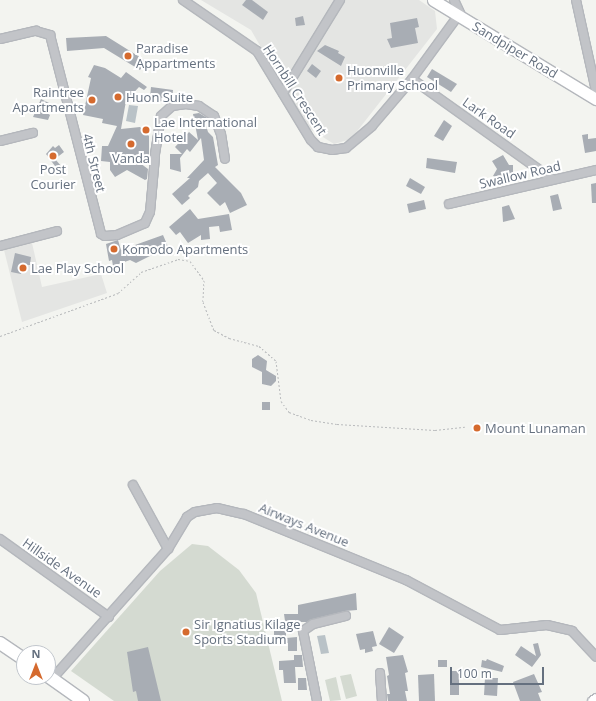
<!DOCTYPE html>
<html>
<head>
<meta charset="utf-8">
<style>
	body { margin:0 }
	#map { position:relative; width:596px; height:701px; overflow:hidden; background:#f3f4f0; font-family:"Open Sans",sans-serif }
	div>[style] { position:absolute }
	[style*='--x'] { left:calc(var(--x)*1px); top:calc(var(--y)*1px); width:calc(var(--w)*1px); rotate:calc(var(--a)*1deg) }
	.built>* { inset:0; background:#e4e5e3 }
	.green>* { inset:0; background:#d4dad1 }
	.water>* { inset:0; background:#b9c2c7 }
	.building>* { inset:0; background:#a8adb4 }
	.path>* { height:1px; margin-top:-0.5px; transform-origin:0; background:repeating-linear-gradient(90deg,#b9bbbd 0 2px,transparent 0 4px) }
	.roads { filter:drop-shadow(1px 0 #b4b7bc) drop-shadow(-1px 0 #b4b7bc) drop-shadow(0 1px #b4b7bc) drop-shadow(0 -1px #b4b7bc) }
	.street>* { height:8px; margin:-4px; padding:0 4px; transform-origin:4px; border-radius:4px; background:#c2c4c8 }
	.secondary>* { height:11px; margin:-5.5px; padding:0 5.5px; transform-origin:5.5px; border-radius:5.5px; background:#fff }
	.primary>* { height:12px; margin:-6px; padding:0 6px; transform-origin:6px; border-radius:6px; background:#fff }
	.dots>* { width:11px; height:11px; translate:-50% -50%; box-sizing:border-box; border:2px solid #fff; border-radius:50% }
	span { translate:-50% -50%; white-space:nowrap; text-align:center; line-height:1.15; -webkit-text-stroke:4px #fff; paint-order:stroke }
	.poi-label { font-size:13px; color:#65707f }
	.left { translate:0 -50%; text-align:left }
	.right { translate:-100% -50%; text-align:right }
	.street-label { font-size:13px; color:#65707f }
	.north { position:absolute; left:16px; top:645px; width:40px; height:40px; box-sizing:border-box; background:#fff; border:1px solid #c1c6cc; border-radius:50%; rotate:0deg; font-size:11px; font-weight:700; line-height:16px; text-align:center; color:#65707f }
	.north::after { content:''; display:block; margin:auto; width:14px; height:18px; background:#d56a2e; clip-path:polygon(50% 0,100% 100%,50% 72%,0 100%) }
	.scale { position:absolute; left:450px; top:667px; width:94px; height:18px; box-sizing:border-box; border:2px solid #65707f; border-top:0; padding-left:5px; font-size:12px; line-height:14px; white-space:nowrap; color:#65707f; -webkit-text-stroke:3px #fff; paint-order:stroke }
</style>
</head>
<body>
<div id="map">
	<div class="built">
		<i style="clip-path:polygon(201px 0,419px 0,435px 11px,437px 29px,351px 139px,334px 144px,307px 127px,251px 30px)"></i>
		<i style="clip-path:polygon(32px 243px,42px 287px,101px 274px,107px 293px,22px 322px,4px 250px)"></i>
	</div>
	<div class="green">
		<i style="clip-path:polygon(192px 544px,208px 546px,239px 570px,256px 593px,282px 701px,114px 701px,71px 671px,160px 571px)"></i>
		<i style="clip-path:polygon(351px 674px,357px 696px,346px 699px,340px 676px)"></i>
		<i style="clip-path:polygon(336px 677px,341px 700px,330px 701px,325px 680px)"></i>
	</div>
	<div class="water">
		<i style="clip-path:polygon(129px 105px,138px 106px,135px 123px,126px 121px)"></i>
		<i style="clip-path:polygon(325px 635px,329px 653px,321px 654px,317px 636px)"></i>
	</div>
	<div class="building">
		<i style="clip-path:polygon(246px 0,252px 0,268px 12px,263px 20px,242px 5px)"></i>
		<i style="clip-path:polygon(303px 16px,305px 25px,296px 26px,295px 18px)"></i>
		<i style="clip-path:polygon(417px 18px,419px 27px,415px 28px,418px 43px,391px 48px,387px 39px,392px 38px,390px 23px)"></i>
		<i style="clip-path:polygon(106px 36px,146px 61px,140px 70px,104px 48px,67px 51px,66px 38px)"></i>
		<i style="clip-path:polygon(325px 45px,339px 51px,338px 53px,345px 57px,341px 66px,317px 51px)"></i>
		<i style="clip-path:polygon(312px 64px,321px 71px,316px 78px,307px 71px)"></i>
		<i style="clip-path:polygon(94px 65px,105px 68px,121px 78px,126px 72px,147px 87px,144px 90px,139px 87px,126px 101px,121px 129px,140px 127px,149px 136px,149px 157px,145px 157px,140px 163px,148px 169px,147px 179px,145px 180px,127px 170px,115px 177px,110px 170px,110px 162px,101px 161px,102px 146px,108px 146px,117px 126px,102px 123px,103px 119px,83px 115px,91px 78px,88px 77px)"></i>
		<i style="clip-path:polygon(432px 69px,457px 84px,451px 92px,427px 77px)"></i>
		<i style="clip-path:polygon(151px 87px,173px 90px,172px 100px,154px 102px,155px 97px,150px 97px)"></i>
		<i style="clip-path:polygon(41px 99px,51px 104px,47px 113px,50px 115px,48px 120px,33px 117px)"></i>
		<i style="clip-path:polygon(199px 113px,209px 119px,205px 122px,208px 132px,213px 137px,218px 165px,215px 167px,241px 193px,247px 205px,230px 213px,225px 202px,220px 206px,207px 193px,217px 183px,208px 173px,199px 181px,198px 187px,188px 196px,190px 198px,182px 205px,172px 194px,190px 178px,187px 178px,204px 160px,201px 138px,190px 152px,187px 149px,180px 158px,181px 172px,170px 169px,170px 154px,182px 154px,175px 147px,189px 132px,198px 140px,193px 114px)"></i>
		<i style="clip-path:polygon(444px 120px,452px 126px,443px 141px,434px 136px)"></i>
		<i style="clip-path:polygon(588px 134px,588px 139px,596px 138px,596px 151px,585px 153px,582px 135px)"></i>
		<i style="clip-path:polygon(59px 145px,64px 152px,55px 159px,62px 167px,58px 170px,46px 154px,53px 146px,55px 148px)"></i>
		<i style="clip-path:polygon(503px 155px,509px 165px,513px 165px,513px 174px,504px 174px,500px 180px,493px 176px,497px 169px,492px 161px)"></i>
		<i style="clip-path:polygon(427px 158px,457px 162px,455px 173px,426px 168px)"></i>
		<i style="clip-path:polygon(410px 178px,425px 187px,421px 194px,406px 186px)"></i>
		<i style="clip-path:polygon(596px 183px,596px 203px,592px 203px,591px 184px)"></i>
		<i style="clip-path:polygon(558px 194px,562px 209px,553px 211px,550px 196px)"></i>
		<i style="clip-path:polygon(424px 200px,426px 209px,409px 213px,407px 204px)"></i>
		<i style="clip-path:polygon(509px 205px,515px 219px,503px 222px,502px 207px)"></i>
		<i style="clip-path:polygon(190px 209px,198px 219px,229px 214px,232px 230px,220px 232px,219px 226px,209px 227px,210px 239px,201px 240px,201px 235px,188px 243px,180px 232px,176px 235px,169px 227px)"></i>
		<i style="clip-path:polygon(163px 235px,169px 249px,165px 250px,166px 253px,161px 255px,160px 251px,136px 263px,130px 260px,113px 266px,112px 260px,109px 261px,106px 244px,118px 240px,121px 250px)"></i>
		<i style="clip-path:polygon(15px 253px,31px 257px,30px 265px,26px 265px,25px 272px,22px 271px,21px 274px,11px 272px)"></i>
		<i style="clip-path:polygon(258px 355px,267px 361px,266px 370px,276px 376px,276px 381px,271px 386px,262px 384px,262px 372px,252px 367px,252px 359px)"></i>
		<i style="clip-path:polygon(262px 402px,270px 402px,270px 410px,262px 410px)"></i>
		<i style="clip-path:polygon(356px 593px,357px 610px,345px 611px,307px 622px,293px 622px,293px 627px,286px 627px,286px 638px,297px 637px,297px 651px,288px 651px,288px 643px,274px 643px,274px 630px,270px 630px,270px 621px,285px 621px,284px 614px,298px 614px,298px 605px)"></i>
		<i style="clip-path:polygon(389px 627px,404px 637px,394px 653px,379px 644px)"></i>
		<i style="clip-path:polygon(373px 631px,377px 646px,372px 647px,373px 651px,365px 653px,365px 649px,360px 650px,356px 634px)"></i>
		<i style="clip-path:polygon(538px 643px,541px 655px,532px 667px,515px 655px,521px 646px,536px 656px,533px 644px)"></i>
		<i style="clip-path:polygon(148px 647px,161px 701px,138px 701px,136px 691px,133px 692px,127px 652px)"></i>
		<i style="clip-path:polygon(294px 655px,302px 655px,303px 667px,295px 667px,296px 683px,284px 683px,283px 670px,279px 670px,279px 661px,294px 660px)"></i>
		<i style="clip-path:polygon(403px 655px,408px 672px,405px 673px,408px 691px,405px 691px,407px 701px,388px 701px,387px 694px,390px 694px,387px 676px,389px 675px,386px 657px)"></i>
		<i style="clip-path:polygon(487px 659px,504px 666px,502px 672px,481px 667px,482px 660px,486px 661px)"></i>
		<i style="clip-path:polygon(438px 660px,447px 660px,447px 667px,438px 667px)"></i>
		<i style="clip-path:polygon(450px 671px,459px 671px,459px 695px,450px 695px)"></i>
		<i style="clip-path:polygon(434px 674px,435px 701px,419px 701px,418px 675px)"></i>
		<i style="clip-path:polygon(534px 674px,542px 692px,538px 693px,541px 701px,520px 701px,513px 682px)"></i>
		<i style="clip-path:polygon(298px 678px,306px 678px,307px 690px,298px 690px)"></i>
		<i style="clip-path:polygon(485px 678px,498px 678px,497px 696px,484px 695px)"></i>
	</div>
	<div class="path">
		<i style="--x:0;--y:336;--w:126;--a:-20"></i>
		<i style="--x:118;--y:293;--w:31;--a:-42"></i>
		<i style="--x:141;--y:272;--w:39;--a:-19"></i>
		<i style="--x:178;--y:259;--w:12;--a:9"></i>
		<i style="--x:190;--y:261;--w:24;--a:54"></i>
		<i style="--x:204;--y:280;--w:22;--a:93"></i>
		<i style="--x:203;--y:302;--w:30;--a:69"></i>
		<i style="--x:214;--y:330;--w:17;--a:28"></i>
		<i style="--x:229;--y:338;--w:31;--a:15"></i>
		<i style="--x:259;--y:346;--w:23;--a:41"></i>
		<i style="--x:276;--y:361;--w:40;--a:82.9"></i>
		<i style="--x:281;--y:401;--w:14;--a:54"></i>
		<i style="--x:289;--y:412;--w:23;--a:20"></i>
		<i style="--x:311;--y:420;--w:26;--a:9"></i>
		<i style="--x:337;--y:424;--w:98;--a:3.5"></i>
		<i style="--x:435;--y:430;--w:30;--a:-6"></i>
	</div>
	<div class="roads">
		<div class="street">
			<i style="--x:183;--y:0;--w:90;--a:34.6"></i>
			<i style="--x:257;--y:51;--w:104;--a:58.8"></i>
			<i style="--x:311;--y:140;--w:10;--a:45"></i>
			<i style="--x:318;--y:147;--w:14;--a:12"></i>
			<i style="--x:332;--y:150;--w:14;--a:-8"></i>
			<i style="--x:346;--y:148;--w:34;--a:-40"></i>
			<i style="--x:372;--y:126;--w:62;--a:-49.6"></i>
			<i style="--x:412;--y:79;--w:78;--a:-53.9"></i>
			<i style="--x:454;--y:0;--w:19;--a:65"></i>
			<i style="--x:576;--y:0;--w:93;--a:77.6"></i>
			<i style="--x:0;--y:39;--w:37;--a:-13"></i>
			<i style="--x:36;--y:31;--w:15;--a:16"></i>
			<i style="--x:50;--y:35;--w:205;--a:75.6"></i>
			<i style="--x:101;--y:234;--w:4;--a:27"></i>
			<i style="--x:105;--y:236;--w:12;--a:-5"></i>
			<i style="--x:117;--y:235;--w:30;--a:-23"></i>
			<i style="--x:145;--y:223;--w:12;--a:-66"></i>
			<i style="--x:150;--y:212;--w:55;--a:-84.8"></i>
			<i style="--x:412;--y:79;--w:172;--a:35.5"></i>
			<i style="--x:283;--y:93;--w:109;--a:-58.5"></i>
			<i style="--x:0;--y:141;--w:34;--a:-14"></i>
			<i style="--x:155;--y:154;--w:38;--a:-81"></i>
			<i style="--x:161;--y:116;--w:15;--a:-42"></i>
			<i style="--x:172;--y:106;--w:14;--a:-8"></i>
			<i style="--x:186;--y:104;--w:13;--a:9"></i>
			<i style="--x:199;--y:106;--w:18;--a:34"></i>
			<i style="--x:214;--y:116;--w:19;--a:69"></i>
			<i style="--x:221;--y:134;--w:25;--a:81"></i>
			<i style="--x:449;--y:204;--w:151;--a:-13"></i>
			<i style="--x:0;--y:246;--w:59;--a:-14.7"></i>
			<i style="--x:133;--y:485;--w:73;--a:61.3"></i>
			<i style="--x:0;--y:539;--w:134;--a:35.6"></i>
			<i style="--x:380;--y:673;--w:28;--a:86"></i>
			<i style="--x:52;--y:679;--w:174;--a:-48.3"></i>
			<i style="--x:168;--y:549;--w:37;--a:-59"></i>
			<i style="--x:187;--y:517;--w:9;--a:-32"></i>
			<i style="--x:195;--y:512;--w:22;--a:-10"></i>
			<i style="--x:217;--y:508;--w:28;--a:13"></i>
			<i style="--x:244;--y:514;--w:175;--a:22.2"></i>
			<i style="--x:406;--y:580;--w:106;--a:28"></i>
			<i style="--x:500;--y:630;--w:47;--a:-6.1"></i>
			<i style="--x:547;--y:625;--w:26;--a:13"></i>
			<i style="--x:572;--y:631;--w:35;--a:47"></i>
			<i style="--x:317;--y:701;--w:71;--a:-101.3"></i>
			<i style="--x:303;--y:631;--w:12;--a:-35"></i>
			<i style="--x:313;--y:624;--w:34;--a:-14"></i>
		</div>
		<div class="secondary">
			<i style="--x:433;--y:0;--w:191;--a:31.3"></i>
			<i style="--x:593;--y:701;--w:4;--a:-34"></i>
		</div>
		<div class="primary">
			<i style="--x:0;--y:643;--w:29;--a:34"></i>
			<i style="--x:48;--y:676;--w:43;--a:35.5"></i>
		</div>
	</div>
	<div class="dots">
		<i style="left:128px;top:56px;background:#d56a2e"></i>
		<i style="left:339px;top:78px;background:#d56a2e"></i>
		<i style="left:118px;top:97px;background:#d56a2e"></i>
		<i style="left:92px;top:100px;background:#d56a2e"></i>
		<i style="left:146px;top:130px;background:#d56a2e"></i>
		<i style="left:131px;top:144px;background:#d56a2e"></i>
		<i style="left:53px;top:156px;background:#d56a2e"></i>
		<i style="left:114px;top:249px;background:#d56a2e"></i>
		<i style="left:23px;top:268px;background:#d56a2e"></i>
		<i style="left:477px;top:428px;background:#d56a2e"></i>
		<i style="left:186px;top:632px;background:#d56a2e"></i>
	</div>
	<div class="poi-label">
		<span class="left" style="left:136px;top:56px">Paradise<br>Appartments</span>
		<span class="left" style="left:347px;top:78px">Huonville<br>Primary School</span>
		<span class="right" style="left:84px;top:100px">Raintree<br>Apartments</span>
		<span class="left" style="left:126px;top:97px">Huon Suite</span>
		<span class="left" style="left:154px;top:130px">Lae International<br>Hotel</span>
		<span style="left:131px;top:158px">Vanda</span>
		<span style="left:53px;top:177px">Post<br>Courier</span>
		<span class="left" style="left:122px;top:249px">Komodo Apartments</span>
		<span class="left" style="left:31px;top:268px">Lae Play School</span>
		<span class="left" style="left:485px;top:428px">Mount Lunaman</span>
		<span class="left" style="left:194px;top:632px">Sir Ignatius Kilage<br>Sports Stadium</span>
	</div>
	<div class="street-label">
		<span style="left:515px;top:50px;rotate:31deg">Sandpiper Road</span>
		<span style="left:295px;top:90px;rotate:57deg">Hornbill Crescent</span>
		<span style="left:489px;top:118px;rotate:35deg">Lark Road</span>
		<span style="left:94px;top:163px;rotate:76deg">4th Street</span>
		<span style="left:520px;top:175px;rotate:-13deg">Swallow Road</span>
		<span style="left:304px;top:525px;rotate:22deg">Airways Avenue</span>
		<span style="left:62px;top:568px;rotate:35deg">Hillside Avenue</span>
	</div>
	<div class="north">N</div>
	<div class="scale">100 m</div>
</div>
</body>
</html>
